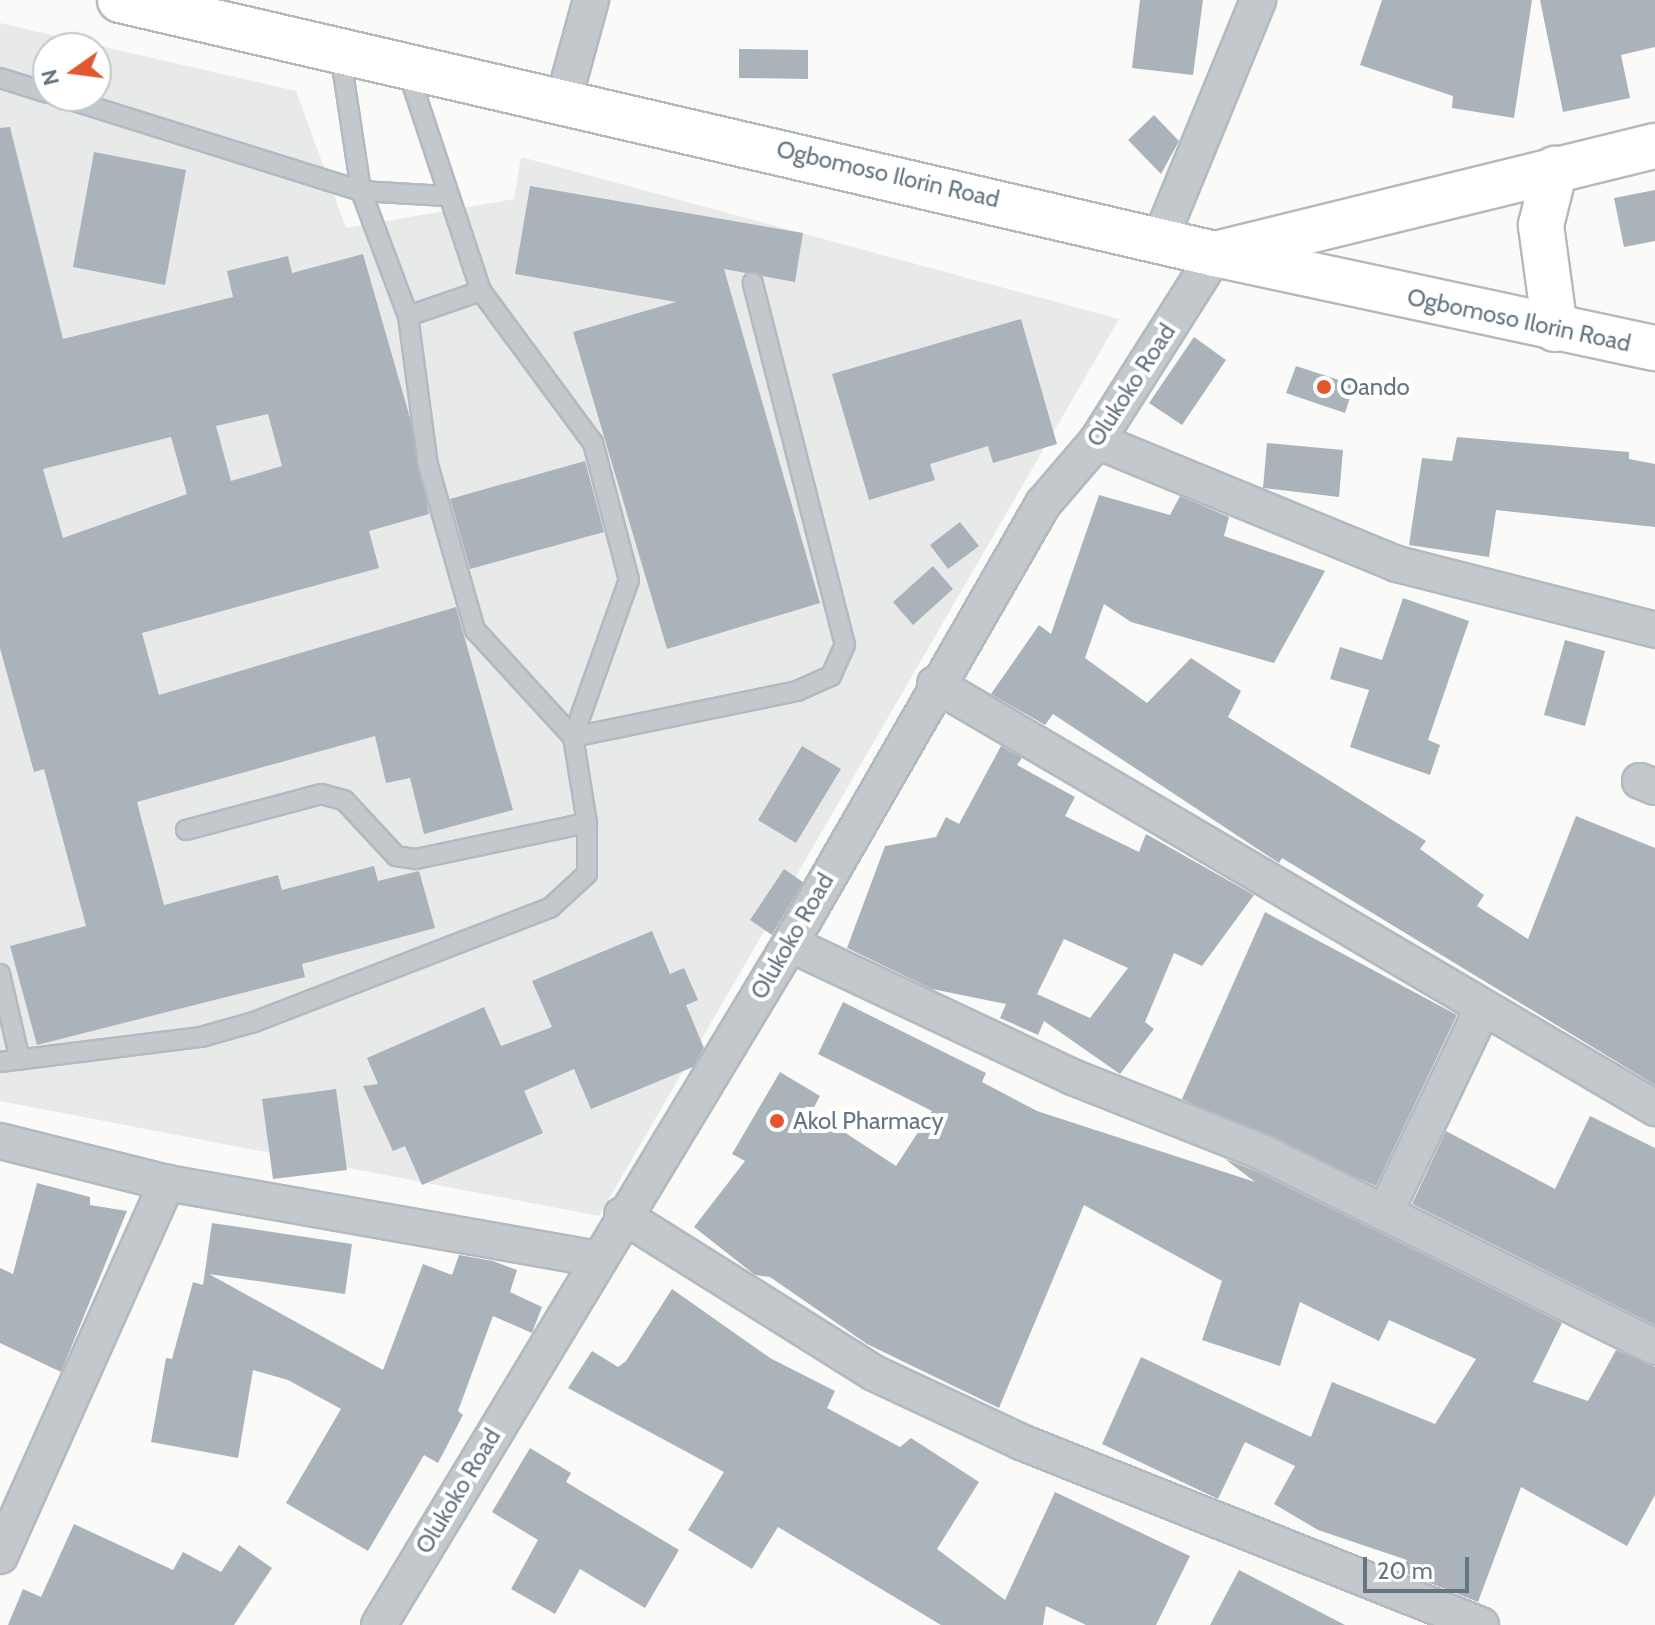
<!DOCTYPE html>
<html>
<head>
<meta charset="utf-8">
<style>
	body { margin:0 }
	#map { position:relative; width:1655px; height:1625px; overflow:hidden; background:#fafaf8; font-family:Cabin,sans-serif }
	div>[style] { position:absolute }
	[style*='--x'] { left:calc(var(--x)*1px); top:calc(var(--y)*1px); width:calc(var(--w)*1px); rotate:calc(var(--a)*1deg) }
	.built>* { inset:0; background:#e8e9e9 }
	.building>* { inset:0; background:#aab3b9 }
	.roads { filter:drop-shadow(2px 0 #b3babf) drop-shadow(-2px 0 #b3babf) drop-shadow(0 2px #b3babf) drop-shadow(0 -2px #b3babf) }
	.service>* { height:18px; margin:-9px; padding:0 9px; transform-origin:9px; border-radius:9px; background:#c3c8cc }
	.minor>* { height:34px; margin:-17px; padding:0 17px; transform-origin:17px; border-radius:17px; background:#c3c8cc }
	.secondary>* { height:44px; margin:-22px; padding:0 22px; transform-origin:22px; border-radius:22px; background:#fff }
	.trunk>* { height:44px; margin:-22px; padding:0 22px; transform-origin:22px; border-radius:22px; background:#fff }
	.dots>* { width:22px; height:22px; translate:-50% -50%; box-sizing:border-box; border:4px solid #fff; border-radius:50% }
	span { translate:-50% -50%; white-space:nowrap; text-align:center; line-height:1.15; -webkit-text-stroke:8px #fff; paint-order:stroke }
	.street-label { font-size:24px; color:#657683 }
	.poi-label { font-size:24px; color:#657683 }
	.left { translate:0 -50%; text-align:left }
	.north { position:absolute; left:32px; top:32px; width:80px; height:80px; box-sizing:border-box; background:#fff; border:2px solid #c1c8cd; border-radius:50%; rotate:256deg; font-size:22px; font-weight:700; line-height:32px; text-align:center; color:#657683 }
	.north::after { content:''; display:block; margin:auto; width:28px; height:36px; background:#e4572e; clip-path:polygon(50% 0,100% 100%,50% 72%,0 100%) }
	.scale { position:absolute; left:1363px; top:1557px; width:106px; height:36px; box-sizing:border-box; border:4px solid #657683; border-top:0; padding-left:10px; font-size:24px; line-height:28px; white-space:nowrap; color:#657683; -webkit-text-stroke:6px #fff; paint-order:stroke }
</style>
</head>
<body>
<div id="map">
	<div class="built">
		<i style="clip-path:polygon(evenodd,0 23px,296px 91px,346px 228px,514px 199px,521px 157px,1119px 319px,599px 1216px,0 1101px,0 23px,48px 48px,96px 48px,96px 96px,48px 96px,48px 48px)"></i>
	</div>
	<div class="building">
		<i style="clip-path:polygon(1140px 0,1203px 0,1193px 75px,1132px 68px)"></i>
		<i style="clip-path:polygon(1382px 0,1532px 0,1514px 118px,1452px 108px,1453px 96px,1360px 65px)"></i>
		<i style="clip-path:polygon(1540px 0,1655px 0,1655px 47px,1621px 55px,1630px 98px,1563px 112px)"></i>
		<i style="clip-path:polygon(739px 49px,808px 50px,808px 79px,739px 78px)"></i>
		<i style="clip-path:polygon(1154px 115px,1179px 141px,1161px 174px,1128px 140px)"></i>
		<i style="clip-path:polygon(evenodd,10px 127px,63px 339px,233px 297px,227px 271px,288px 256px,292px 273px,363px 254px,410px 418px,429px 514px,369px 531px,379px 568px,142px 633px,159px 695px,456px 607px,513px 810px,424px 834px,410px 778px,386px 783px,375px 736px,137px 802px,164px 905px,278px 875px,282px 890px,374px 866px,378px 881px,419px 871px,435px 928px,302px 964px,305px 977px,37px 1045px,10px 946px,86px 926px,44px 769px,34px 772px,0 648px,0 128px,10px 127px,268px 414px,282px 466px,231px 481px,216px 426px,268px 414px,10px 127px,171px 437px,187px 494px,63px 538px,43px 469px,171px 437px)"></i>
		<i style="clip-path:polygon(94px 152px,186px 170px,165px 285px,73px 267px)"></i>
		<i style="clip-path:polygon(530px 186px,803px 233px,795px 282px,724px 269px,820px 603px,667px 649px,573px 332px,676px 302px,515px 274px)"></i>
		<i style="clip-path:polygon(1655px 190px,1655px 241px,1624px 247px,1614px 198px)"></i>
		<i style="clip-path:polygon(1021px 319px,1057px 444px,993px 463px,988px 446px,930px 464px,935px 480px,869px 500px,832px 374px)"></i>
		<i style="clip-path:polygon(1194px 337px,1226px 360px,1182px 425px,1149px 403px)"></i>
		<i style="clip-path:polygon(1296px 366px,1354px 385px,1345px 413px,1286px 393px)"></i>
		<i style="clip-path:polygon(1457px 437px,1629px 452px,1629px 459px,1655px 464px,1655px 527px,1496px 510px,1489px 557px,1409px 545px,1422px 458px,1452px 461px)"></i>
		<i style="clip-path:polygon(1267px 443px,1343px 450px,1339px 497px,1263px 488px)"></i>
		<i style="clip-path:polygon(585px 461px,604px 532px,470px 569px,450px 499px)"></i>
		<i style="clip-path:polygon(1099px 495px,1170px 515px,1180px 496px,1229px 517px,1224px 536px,1325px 571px,1274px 663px,1131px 622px,1104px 604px,1085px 658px,1147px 703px,1191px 658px,1241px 691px,1228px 717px,1426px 841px,1420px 849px,1484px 895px,1477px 906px,1528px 939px,1576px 816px,1655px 848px,1655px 1085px,1282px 858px,1279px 863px,1053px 714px,1045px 725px,991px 694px,1039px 625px,1051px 634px)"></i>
		<i style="clip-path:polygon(960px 522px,979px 546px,948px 569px,930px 545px)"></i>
		<i style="clip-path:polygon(933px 566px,953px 589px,913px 625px,893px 602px)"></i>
		<i style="clip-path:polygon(1403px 598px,1469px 621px,1428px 740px,1440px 745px,1430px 775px,1350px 747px,1369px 690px,1330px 679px,1340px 647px,1382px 660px)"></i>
		<i style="clip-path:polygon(1565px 640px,1605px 651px,1585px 726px,1544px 715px)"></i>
		<i style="clip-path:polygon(802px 746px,841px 769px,796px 843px,758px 820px)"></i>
		<i style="clip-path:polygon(evenodd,1001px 746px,1022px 758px,1017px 765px,1075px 797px,1065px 816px,1139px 852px,1146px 834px,1254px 895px,1202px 966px,1174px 953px,1145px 1022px,1154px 1029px,1120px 1074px,1044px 1021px,1038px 1035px,1000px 1018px,1006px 1004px,932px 989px,847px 948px,885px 846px,936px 837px,946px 817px,959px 824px,1001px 746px,1064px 939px,1128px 968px,1090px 1018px,1037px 994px,1064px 939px)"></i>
		<i style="clip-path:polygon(784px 869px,803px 882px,772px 935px,750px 920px)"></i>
		<i style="clip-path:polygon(1265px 912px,1457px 1015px,1376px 1186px,1182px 1099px)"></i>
		<i style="clip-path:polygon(652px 931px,670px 974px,684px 968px,698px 1000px,686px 1005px,704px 1048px,693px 1067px,591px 1109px,574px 1069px,524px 1091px,543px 1133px,422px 1185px,405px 1146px,393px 1151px,363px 1086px,378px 1084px,367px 1058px,484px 1007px,501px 1046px,552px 1027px,532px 981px)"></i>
		<i style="clip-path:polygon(843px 1002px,986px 1073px,982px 1082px,1037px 1111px,1255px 1182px,1225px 1159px,1256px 1171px,1562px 1323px,1533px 1382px,1588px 1401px,1616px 1350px,1655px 1367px,1655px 1495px,1627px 1546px,1521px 1487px,1478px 1602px,1402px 1572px,1407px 1560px,1318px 1530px,1274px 1504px,1295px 1466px,1245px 1442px,1218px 1499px,1102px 1444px,1141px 1357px,1311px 1437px,1332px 1382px,1435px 1424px,1476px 1359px,1389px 1320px,1379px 1341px,1300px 1302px,1280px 1366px,1202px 1340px,1222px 1281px,1084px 1205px,999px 1408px,867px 1344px,770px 1277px,755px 1275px,694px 1227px,745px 1161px,732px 1154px,780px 1072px,820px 1096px,812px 1111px,896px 1166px,932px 1111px,818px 1054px)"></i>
		<i style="clip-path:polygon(336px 1089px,347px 1170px,273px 1179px,262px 1099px)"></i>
		<i style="clip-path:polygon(1590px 1116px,1655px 1148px,1655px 1325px,1412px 1204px,1446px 1131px,1555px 1189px)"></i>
		<i style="clip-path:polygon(37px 1183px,90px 1197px,90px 1205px,127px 1211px,61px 1372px,0 1343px,0 1268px,13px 1274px)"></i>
		<i style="clip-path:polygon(212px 1223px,352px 1244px,345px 1294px,209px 1274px,383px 1370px,423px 1264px,452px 1275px,459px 1255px,493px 1261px,517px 1270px,510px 1292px,542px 1307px,532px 1333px,493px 1316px,458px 1411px,463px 1415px,438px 1463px,424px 1455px,368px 1551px,286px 1503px,341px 1409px,288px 1380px,253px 1370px,238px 1458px,151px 1442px,166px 1358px,172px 1359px,193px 1282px,203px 1285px)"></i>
		<i style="clip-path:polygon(672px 1289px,770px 1358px,835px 1391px,827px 1408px,900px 1447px,911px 1438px,979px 1482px,937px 1549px,1005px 1600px,1055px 1492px,1190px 1556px,1156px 1625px,1086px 1625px,1046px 1606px,1043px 1625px,941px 1625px,778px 1527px,752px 1569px,688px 1530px,724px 1472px,568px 1388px,592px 1351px,618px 1367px,626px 1361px)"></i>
		<i style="clip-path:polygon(530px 1448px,571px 1473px,566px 1482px,679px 1550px,645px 1608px,580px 1569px,555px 1614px,511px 1589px,538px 1540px,492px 1512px)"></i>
		<i style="clip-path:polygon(74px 1524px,173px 1570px,183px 1552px,221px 1572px,239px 1545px,272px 1568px,234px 1625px,8px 1625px,23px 1589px,41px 1597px)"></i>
		<i style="clip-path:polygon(1239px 1570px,1345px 1625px,1210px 1625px)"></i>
	</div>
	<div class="roads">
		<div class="service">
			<i style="--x:340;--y:52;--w:141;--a:81.4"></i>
			<i style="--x:361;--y:191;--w:134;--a:69.4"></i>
			<i style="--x:408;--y:316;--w:150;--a:82.4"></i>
			<i style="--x:428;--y:465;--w:172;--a:74.1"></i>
			<i style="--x:475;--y:630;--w:145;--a:47.5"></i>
			<i style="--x:0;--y:78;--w:50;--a:17.4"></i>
			<i style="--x:58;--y:96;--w:318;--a:17.4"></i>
			<i style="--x:361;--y:191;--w:85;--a:3.4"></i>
			<i style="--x:408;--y:316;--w:77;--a:-18.9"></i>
			<i style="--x:573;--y:737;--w:229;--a:-11.6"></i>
			<i style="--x:797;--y:691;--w:37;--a:-24"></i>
			<i style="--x:831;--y:676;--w:34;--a:-66"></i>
			<i style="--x:845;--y:645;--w:374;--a:-104.3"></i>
			<i style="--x:186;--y:830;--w:140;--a:-14.9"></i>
			<i style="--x:321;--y:794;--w:24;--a:15"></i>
			<i style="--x:344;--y:800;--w:76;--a:47.1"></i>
			<i style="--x:396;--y:856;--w:20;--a:9"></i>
			<i style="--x:416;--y:859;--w:175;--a:-11.9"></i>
			<i style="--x:0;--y:974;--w:88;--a:76.9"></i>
			<i style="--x:0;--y:1062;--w:203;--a:-7.1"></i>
			<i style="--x:201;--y:1037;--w:55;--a:-15.8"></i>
			<i style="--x:254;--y:1022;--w:317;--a:-21.1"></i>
			<i style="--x:550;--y:908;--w:50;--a:-42.6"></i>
			<i style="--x:587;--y:874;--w:51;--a:-90"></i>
			<i style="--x:587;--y:823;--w:87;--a:-99.2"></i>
			<i style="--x:573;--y:737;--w:167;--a:-70.4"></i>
			<i style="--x:629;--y:580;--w:142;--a:-104.7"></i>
			<i style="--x:593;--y:443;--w:189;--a:-126.4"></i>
			<i style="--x:481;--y:291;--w:232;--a:-108.4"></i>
		</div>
		<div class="minor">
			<i style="--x:564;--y:98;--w:102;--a:-74.6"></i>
			<i style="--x:1161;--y:237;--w:256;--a:-67.7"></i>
			<i style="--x:1097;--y:441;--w:324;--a:22.3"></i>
			<i style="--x:1397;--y:564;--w:266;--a:14.3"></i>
			<i style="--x:935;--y:684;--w:836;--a:30.49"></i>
			<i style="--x:1640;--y:781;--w:16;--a:22"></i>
			<i style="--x:790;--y:944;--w:315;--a:25.2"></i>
			<i style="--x:1075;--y:1078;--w:203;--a:21.6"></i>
			<i style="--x:1264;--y:1153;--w:436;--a:26.4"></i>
			<i style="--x:0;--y:1141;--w:172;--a:14.1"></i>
			<i style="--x:167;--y:1183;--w:436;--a:10"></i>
			<i style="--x:1385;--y:1213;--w:225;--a:-64.5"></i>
			<i style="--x:622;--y:1215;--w:297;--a:32.1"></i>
			<i style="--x:874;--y:1373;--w:162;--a:25.1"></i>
			<i style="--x:1021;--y:1442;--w:495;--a:21.7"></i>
			<i style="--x:0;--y:1556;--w:409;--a:-65.9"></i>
			<i style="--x:379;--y:1625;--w:795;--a:-58.89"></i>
			<i style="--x:790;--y:944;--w:508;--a:-60.1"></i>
			<i style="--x:1043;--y:504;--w:83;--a:-49.4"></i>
			<i style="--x:1097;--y:441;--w:221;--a:-57.7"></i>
		</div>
		<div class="secondary">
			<i style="--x:1215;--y:254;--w:453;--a:-13.8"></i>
		</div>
		<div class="trunk">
			<i style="--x:120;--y:0;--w:1124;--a:13.06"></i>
			<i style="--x:1215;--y:254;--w:450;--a:12.1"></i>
			<i style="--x:1555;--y:329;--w:105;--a:-97.7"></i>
			<i style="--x:1541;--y:225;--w:58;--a:-76"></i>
		</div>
	</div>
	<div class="dots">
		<i style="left:1324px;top:387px;background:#e4572e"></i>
		<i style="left:777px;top:1121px;background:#e4572e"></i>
	</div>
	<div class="street-label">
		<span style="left:888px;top:174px;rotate:13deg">Ogbomoso Ilorin Road</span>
		<span style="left:1519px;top:320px;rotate:12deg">Ogbomoso Ilorin Road</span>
		<span style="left:1131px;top:385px;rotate:-57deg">Olukoko Road</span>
		<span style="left:792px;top:936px;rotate:-60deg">Olukoko Road</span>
		<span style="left:458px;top:1491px;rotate:-59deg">Olukoko Road</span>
	</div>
	<div class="poi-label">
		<span class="left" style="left:1340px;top:387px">Oando</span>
		<span class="left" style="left:793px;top:1121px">Akol Pharmacy</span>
	</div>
	<div class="north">N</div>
	<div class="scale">20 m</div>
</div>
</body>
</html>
